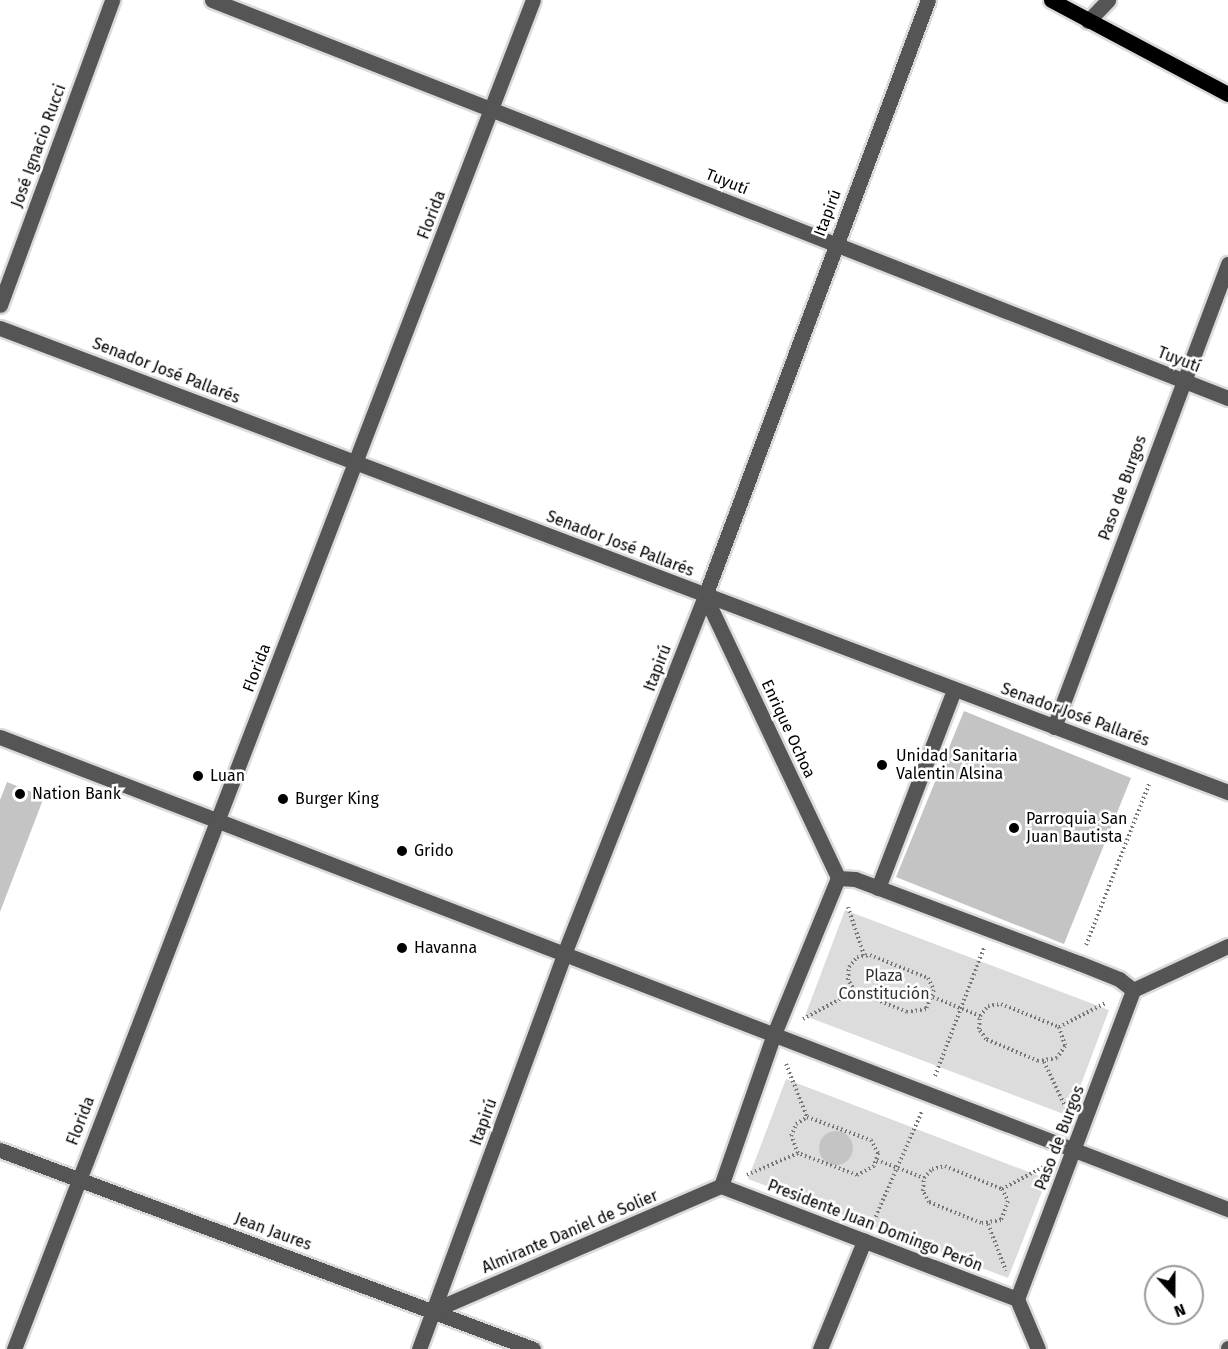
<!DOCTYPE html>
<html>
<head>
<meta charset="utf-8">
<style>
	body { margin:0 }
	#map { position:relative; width:1228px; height:1349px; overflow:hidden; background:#fff; font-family:"Fira Sans",sans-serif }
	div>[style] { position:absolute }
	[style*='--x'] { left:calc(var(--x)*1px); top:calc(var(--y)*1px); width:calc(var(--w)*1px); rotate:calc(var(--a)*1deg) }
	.green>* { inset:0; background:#dcdcdc }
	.building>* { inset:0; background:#c4c4c4 }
	.round { border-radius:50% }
	.path>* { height:4px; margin-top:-2px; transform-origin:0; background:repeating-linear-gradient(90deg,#777 0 1.5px,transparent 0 4.5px) }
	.roads { filter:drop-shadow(2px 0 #dbdbdb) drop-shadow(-2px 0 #dbdbdb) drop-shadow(0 2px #dbdbdb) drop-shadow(0 -2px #dbdbdb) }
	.minor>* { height:15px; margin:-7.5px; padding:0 7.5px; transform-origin:7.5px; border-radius:7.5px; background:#555 }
	.major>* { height:15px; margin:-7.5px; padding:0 7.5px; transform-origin:7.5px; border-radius:7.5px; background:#000 }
	.dots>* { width:16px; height:16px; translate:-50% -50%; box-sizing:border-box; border:3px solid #fff; border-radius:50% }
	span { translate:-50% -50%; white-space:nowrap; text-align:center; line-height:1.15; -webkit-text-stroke:5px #fff; paint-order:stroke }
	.street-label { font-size:16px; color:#000 }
	.poi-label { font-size:16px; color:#000 }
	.left { translate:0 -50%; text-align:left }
	.park-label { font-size:16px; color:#333 }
	.north { position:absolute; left:1144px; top:1265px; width:60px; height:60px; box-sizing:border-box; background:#fff; border:2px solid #999; border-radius:50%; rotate:159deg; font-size:16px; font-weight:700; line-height:24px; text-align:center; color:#000 }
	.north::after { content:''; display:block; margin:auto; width:21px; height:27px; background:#000; clip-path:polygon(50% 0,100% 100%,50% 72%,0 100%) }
</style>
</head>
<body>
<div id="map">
	<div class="green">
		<i style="clip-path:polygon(845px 910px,1109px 1010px,1069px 1116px,805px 1016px)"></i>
		<i style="clip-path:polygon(786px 1079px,1047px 1179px,1008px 1278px,748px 1179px)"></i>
	</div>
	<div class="building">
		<i style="clip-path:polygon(964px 711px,1131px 778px,1064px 944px,896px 877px)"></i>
		<i style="clip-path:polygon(7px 782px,44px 797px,0 912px,0 800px)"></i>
		<i class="round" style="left:819px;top:1131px;width:34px;height:34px"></i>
	</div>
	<div class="path">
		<i style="--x:848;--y:907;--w:51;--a:71.6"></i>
		<i style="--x:1086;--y:945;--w:175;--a:-68.6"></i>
		<i style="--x:870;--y:955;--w:62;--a:21.6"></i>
		<i style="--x:928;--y:978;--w:13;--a:63"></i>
		<i style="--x:934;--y:990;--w:21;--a:113"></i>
		<i style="--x:926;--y:1009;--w:19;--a:171"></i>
		<i style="--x:907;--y:1012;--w:56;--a:-158"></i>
		<i style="--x:855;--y:991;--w:13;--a:-122"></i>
		<i style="--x:848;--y:980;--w:13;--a:-86"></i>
		<i style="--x:849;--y:967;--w:13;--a:-51"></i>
		<i style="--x:857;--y:957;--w:13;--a:-9"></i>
		<i style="--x:933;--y:997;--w:51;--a:22"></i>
		<i style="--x:1001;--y:1004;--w:62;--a:21.6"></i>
		<i style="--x:1059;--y:1027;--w:20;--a:72"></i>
		<i style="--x:1065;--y:1046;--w:14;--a:124"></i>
		<i style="--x:1057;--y:1058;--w:19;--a:171"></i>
		<i style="--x:1038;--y:1061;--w:56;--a:-157.1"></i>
		<i style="--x:986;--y:1039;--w:12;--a:-125"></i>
		<i style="--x:979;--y:1029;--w:13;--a:-86"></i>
		<i style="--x:980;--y:1016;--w:13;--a:-51"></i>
		<i style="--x:988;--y:1006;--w:13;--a:-9"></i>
		<i style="--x:803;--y:1019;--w:59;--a:-28.3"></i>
		<i style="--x:1059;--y:1027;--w:53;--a:-27.1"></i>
		<i style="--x:1044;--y:1062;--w:53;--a:64.4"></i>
		<i style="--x:786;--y:1064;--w:57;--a:68.4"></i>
		<i style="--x:935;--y:1076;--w:137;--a:-69.1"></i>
		<i style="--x:807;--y:1117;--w:68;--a:19.8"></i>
		<i style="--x:871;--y:1140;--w:15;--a:62"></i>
		<i style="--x:878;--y:1153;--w:14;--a:107"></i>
		<i style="--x:874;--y:1166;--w:19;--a:152"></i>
		<i style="--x:857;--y:1175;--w:63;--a:-159.6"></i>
		<i style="--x:798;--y:1153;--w:18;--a:-112"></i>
		<i style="--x:791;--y:1136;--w:13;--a:-67"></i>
		<i style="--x:796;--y:1124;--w:13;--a:-32"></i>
		<i style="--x:877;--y:1160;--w:50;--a:21"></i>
		<i style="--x:945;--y:1166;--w:61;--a:22"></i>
		<i style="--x:1002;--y:1189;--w:13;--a:63"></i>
		<i style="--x:1008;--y:1201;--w:20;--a:110"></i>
		<i style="--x:1001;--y:1220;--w:20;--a:171"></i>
		<i style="--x:981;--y:1223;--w:56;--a:-158"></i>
		<i style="--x:929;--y:1202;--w:13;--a:-119"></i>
		<i style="--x:923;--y:1191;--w:13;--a:-86"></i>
		<i style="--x:924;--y:1178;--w:12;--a:-48"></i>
		<i style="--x:932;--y:1169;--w:13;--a:-13"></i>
		<i style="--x:747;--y:1175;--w:56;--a:-23.3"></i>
		<i style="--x:1002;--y:1189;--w:51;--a:-28.1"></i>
		<i style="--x:988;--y:1224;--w:50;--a:69"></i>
		<i style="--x:872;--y:1225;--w:124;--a:-66.3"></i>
	</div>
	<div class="roads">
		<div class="minor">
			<i style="--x:212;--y:0;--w:1091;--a:21.39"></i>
			<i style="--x:1088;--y:21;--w:29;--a:-46"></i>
			<i style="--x:0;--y:305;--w:325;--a:-69.8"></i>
			<i style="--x:0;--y:328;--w:1313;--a:20.7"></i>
			<i style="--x:705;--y:596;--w:312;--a:64.7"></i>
			<i style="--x:1054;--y:727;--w:495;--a:-69.4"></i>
			<i style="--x:0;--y:737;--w:1316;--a:21.03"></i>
			<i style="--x:838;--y:878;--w:17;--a:3"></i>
			<i style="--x:855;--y:879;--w:239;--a:20.6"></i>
			<i style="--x:1079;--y:963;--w:43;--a:21.8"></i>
			<i style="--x:1119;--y:979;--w:18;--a:38"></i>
			<i style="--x:878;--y:888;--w:212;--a:-69"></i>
			<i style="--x:1133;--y:990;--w:105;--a:-24.9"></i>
			<i style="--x:0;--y:1150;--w:569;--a:20.47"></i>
			<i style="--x:721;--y:1186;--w:161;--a:-70.8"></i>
			<i style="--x:774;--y:1034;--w:169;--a:-67.7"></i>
			<i style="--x:721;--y:1186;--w:317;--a:20.9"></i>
			<i style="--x:1017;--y:1299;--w:330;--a:-69.4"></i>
			<i style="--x:1017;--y:1299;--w:54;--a:67.2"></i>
			<i style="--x:434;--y:1310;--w:313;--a:-23.4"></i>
			<i style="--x:14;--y:1349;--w:1445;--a:-68.96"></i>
			<i style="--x:419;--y:1349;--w:421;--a:-69.8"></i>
			<i style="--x:564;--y:954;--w:385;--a:-68.5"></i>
			<i style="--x:705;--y:596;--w:636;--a:-69.49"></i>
			<i style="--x:820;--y:1349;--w:117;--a:-67.8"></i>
			<i style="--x:1228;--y:1349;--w:1;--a:-90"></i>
		</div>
		<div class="major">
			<i style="--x:1051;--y:0;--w:200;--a:28"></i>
		</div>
	</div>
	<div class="dots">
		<i style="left:882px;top:765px;background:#000"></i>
		<i style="left:198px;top:776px;background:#000"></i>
		<i style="left:20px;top:794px;background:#000"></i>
		<i style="left:283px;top:799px;background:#000"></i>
		<i style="left:1014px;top:828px;background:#000"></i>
		<i style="left:402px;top:851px;background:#000"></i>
		<i style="left:402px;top:948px;background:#000"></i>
	</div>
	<div class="street-label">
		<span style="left:39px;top:146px;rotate:-70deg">José Ignacio Rucci</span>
		<span style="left:727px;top:182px;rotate:22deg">Tuyutí</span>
		<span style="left:828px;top:213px;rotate:-69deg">Itapirú</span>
		<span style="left:432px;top:215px;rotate:-69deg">Florida</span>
		<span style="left:1179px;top:360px;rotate:21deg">Tuyutí</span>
		<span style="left:166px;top:371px;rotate:21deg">Senador José Pallarés</span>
		<span style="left:1123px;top:488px;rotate:-70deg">Paso de Burgos</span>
		<span style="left:620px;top:544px;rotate:21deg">Senador José Pallarés</span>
		<span style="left:257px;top:668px;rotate:-69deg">Florida</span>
		<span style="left:658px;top:668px;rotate:-69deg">Itapirú</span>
		<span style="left:1075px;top:715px;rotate:20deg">Senador José Pallarés</span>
		<span style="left:788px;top:729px;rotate:65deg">Enrique Ochoa</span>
		<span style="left:81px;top:1121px;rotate:-69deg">Florida</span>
		<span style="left:484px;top:1122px;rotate:-70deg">Itapirú</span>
		<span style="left:1060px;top:1138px;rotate:-69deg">Paso de Burgos</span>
		<span style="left:875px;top:1226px;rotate:21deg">Presidente Juan Domingo Perón</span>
		<span style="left:273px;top:1232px;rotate:20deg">Jean Jaures</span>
		<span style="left:570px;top:1232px;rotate:-23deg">Almirante Daniel de Solier</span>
	</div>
	<div class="poi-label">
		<span class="left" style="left:896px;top:765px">Unidad Sanitaria<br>Valentin Alsina</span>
		<span class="left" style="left:210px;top:776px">Luan</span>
		<span class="left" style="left:32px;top:794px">Nation Bank</span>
		<span class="left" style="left:295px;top:799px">Burger King</span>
		<span class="left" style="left:1026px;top:828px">Parroquia San<br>Juan Bautista</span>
		<span class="left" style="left:414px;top:851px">Grido</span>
		<span class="left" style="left:414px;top:948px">Havanna</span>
	</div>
	<div class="park-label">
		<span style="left:884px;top:985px">Plaza<br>Constitución</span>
	</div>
	<div class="north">N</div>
</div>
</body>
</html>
